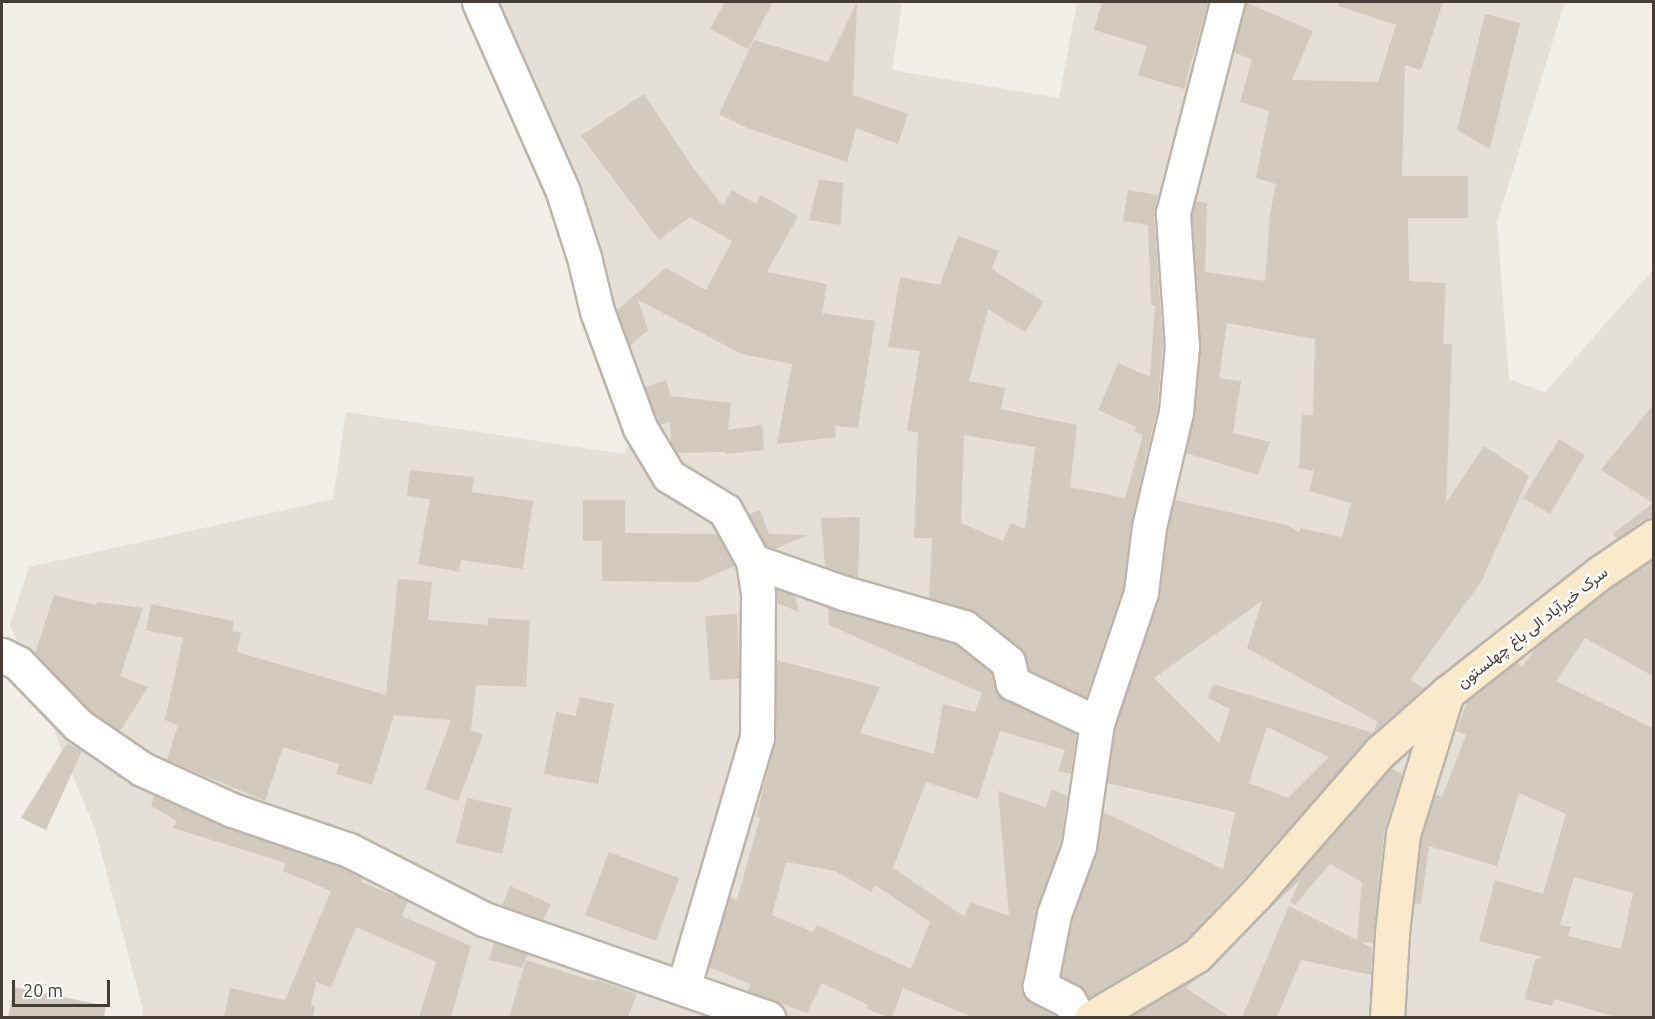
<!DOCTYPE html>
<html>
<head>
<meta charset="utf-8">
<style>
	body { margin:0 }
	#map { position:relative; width:1655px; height:1019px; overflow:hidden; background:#f2eee8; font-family:Ubuntu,Vazirmatn,sans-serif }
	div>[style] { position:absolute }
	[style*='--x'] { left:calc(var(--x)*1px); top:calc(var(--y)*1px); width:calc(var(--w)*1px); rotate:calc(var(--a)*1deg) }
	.residential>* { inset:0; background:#e5e0d7 }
	.building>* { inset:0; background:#d2c9bf }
	.roads { filter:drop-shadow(2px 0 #bcb5ab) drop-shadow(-2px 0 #bcb5ab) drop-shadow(0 2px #bcb5ab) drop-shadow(0 -2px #bcb5ab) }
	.street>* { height:33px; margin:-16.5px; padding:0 16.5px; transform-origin:16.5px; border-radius:16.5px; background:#fff }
	.secondary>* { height:33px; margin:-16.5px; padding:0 16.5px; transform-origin:16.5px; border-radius:16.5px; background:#f8eacb }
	span { translate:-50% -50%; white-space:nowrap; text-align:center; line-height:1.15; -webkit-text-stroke:5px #fff; paint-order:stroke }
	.street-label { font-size:16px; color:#443e37 }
	.frame { position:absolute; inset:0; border:3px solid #443e37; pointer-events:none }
	.scale { position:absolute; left:12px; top:980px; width:98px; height:27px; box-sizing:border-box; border:3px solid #443e37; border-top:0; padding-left:8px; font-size:18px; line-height:21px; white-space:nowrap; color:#443e37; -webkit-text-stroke:4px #fff; paint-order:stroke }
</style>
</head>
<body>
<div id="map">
	<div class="residential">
		<i style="clip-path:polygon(469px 2px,896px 2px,902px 5px,892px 70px,1059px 98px,1077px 2px,1565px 2px,1497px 222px,1509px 379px,1545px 392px,1653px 270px,1653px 1017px,142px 1017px,143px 1010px,95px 829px,10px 625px,29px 567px,333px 499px,346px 412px,623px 454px,632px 442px,530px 152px)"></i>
	</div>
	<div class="building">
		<i style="clip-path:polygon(725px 2px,773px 2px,748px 49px,710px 29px)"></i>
		<i style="clip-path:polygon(857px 2px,853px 95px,908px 114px,898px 144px,856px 128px,847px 162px,745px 127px,719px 114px,754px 40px,828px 62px)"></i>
		<i style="clip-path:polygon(1102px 2px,1208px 2px,1184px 89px,1138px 75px,1147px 46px,1094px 30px)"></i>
		<i style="clip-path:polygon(evenodd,1245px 2px,1313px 31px,1292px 80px,1378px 82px,1396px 25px,1338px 6px,1339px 2px,1443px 2px,1421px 70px,1405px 65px,1402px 176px,1468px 176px,1468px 218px,1408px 218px,1409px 281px,1446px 283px,1443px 344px,1452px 344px,1446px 503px,1484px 446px,1529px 476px,1481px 582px,1410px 680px,1424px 688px,1373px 733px,1378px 722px,1247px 648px,1262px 601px,1154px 678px,1219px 743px,1230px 709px,1208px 698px,1213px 684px,1373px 733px,1242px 881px,1184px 941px,1089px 998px,1078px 985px,1061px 976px,1072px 919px,1097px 852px,1103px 812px,1223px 869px,1235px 812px,1107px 783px,1115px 727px,1159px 598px,1167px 530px,1175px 500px,1287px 525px,1299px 532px,1300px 528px,1342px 537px,1351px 503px,1309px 491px,1314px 471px,1299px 468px,1302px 415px,1313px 415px,1315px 339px,1227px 323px,1219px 378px,1241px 381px,1233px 433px,1270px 442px,1258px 475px,1186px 453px,1195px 414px,1201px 348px,1192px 215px,1195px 201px,1207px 203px,1205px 272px,1265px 281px,1270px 214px,1276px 184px,1256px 178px,1269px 111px,1240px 102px,1252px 60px,1234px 52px,1245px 2px,1267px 727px,1329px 757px,1288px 798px,1249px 783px,1267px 727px)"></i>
		<i style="clip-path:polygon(1485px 14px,1520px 23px,1490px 149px,1457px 130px)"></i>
		<i style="clip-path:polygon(644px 94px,693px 168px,723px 206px,732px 190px,756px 204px,761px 195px,798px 216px,767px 272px,827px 284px,822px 313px,875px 321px,858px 428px,835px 426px,836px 437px,777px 444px,792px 364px,742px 354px,638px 300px,648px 330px,630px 346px,617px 310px,666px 268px,706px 290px,732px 241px,690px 217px,659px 240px,581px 136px)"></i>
		<i style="clip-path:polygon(819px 179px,843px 183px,841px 225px,809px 220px)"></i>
		<i style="clip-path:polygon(evenodd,1128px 190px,1158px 195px,1154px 214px,1163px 346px,1157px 409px,1131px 523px,1123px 588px,1086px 697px,1029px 670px,1020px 647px,975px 612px,929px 598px,932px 538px,914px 538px,918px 432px,907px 431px,920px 351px,888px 347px,900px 277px,940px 285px,958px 236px,999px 251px,992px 269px,1044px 302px,1025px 332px,988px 309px,969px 381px,1005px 388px,1001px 409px,1077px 425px,1070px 487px,1125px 498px,1143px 435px,1134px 431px,1136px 427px,1098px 410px,1118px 363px,1150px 377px,1155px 305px,1151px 305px,1148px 225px,1123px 221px,1128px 190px,964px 435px,1035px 447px,1025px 529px,1011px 523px,1003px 541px,961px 523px,964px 435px)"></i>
		<i style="clip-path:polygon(666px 380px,671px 396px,731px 403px,728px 430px,762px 425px,764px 450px,725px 454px,725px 452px,677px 453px,671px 443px,670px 422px,660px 425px,645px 388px)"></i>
		<i style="clip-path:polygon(1653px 405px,1653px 517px,1643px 520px,1617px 539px,1613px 534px,1653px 503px,1601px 470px)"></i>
		<i style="clip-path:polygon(1559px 439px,1585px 455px,1550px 514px,1523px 498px)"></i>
		<i style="clip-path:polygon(410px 470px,474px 477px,472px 492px,533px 501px,523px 569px,461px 560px,459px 572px,418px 564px,430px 499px,407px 496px)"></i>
		<i style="clip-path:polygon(583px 500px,625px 500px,625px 533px,717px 534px,734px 566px,698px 582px,602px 581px,602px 541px,583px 541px)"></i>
		<i style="clip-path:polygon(760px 510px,769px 534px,808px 535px,775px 549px,766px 546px,749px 514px)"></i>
		<i style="clip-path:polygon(860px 517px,858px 578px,825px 566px,821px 518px)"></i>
		<i style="clip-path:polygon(evenodd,1653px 559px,1653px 676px,1585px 638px,1556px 681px,1653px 728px,1653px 1017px,1616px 1017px,1554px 999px,1552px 1006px,1525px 999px,1535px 960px,1543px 957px,1479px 941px,1495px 880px,1543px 894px,1566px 814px,1519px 793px,1497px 866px,1429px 846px,1421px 904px,1414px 903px,1421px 838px,1435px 794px,1442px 797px,1466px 735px,1456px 731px,1468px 700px,1517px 662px,1522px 667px,1537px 646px,1612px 587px,1653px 559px,1574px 877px,1633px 893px,1621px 949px,1568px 936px,1571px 927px,1560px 925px,1574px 877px)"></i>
		<i style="clip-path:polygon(398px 579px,432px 582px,428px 620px,488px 625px,488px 618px,530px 620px,526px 687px,476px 685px,471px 730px,483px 735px,458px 801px,425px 789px,451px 720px,394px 715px,372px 785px,336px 774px,339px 764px,283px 747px,265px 801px,167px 760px,178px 725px,165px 720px,183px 638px,146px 630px,151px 604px,234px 621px,232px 631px,241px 633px,237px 652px,386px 695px)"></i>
		<i style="clip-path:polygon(776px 589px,795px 596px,799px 612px,777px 603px)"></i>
		<i style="clip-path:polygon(54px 595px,96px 605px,98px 602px,143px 608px,120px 676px,148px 687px,120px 731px,90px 711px,35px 654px)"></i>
		<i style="clip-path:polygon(evenodd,828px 607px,955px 644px,991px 673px,998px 694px,1005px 700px,1076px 734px,1071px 774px,1058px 771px,1065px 750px,1000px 731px,978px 799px,926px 782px,893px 868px,965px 917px,970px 902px,1009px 916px,998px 791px,1046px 807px,1052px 789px,1067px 796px,1061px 841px,1036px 910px,1022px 982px,1023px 993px,1031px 1002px,1057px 1017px,972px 1017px,903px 988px,892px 1017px,888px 1017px,867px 1009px,868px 1005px,822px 983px,807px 1013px,748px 991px,750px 984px,709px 967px,729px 897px,737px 900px,760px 818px,756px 817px,776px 737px,776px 660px,880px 687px,860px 733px,934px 754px,943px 704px,975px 712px,982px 693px,829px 625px,828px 607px,786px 862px,835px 871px,871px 892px,875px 885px,930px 922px,911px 969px,817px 925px,813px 932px,772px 915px,786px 862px)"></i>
		<i style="clip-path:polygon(737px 614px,739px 679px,710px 680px,705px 616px)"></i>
		<i style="clip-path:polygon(579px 697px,614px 704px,598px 784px,544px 774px,556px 712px,576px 716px)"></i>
		<i style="clip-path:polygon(67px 743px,82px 751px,46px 830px,21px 818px)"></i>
		<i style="clip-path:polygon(1391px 768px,1402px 774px,1384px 832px,1373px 943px,1360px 942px,1372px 948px,1371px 975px,1301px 960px,1277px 1017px,1242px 1017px,1289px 906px,1357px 940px,1362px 882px,1330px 864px,1295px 905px,1290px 902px,1300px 880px,1248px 929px)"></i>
		<i style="clip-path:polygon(154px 795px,226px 828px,342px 867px,363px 878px,361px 882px,408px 901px,402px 916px,471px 946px,451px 1017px,419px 1017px,436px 962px,356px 927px,331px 988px,316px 982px,311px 1005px,315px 1006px,313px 1017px,224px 1017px,230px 988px,285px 1000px,331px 891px,283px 871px,286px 863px,173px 828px,177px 821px,151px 806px)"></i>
		<i style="clip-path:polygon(467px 798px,512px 808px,502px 854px,456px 843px)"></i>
		<i style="clip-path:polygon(609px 852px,679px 878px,656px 941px,585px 915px)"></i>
		<i style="clip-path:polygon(510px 886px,551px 904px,543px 920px,502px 906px)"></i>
		<i style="clip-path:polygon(494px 942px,528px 954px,522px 968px,489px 960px)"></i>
		<i style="clip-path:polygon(526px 960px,594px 981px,595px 979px,637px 994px,628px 1017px,509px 1017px)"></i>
		<i style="clip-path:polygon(1200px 976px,1186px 988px,1230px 1017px,1129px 1017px)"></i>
		<i style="clip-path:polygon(14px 987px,106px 1006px,104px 1017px,8px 1017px)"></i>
	</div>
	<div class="roads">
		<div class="street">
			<i style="--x:479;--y:2;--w:208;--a:66.1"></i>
			<i style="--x:563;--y:192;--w:68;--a:72.1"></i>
			<i style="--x:584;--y:257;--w:56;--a:76.5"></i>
			<i style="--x:597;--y:311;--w:125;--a:69.8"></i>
			<i style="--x:640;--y:428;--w:56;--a:58.9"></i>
			<i style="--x:669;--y:476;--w:66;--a:31.3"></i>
			<i style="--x:725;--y:510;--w:58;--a:61.2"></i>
			<i style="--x:753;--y:561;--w:33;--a:81"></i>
			<i style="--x:758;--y:594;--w:143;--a:90.4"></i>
			<i style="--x:757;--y:737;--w:262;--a:106.4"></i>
			<i style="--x:753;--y:561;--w:96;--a:19.4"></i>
			<i style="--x:844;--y:593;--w:125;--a:15.8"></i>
			<i style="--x:964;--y:627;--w:56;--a:38.5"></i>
			<i style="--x:1008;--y:662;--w:22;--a:77"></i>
			<i style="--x:1013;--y:683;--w:93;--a:25.5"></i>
			<i style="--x:2;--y:655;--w:18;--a:27"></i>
			<i style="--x:18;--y:663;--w:86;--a:45.9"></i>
			<i style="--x:78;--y:725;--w:78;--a:34.5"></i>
			<i style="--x:142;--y:769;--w:99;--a:24.5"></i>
			<i style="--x:232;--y:810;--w:124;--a:18.9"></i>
			<i style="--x:349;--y:850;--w:152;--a:27.1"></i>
			<i style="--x:484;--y:919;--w:301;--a:19.2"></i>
			<i style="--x:1079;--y:1018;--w:20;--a:-120"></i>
			<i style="--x:1069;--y:1001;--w:33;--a:-153"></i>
			<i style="--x:1040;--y:986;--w:73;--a:-79"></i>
			<i style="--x:1054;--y:914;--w:72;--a:-69.8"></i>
			<i style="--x:1079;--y:846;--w:124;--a:-81.7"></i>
			<i style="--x:1097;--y:723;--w:138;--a:-71.4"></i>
			<i style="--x:1141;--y:592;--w:65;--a:-83"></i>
			<i style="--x:1149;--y:527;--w:118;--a:-76.8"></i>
			<i style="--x:1176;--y:412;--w:66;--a:-84.8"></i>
			<i style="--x:1182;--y:346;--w:133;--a:-93.9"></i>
			<i style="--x:1173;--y:213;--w:218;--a:-75.6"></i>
		</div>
		<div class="secondary">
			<i style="--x:1091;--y:1018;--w:122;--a:-30.6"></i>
			<i style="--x:1196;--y:956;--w:86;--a:-45.9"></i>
			<i style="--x:1256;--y:894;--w:189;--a:-48.9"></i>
			<i style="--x:1380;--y:752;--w:89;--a:-41.4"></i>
			<i style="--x:1387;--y:1018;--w:85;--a:-86.6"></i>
			<i style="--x:1392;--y:933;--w:100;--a:-83.7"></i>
			<i style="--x:1403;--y:834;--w:148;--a:-72.7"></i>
			<i style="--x:1447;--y:693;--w:196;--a:-38.2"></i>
			<i style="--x:1601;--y:572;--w:64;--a:-34.2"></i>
		</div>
	</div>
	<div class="street-label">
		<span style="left:1532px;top:627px;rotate:-38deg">سرک خیرآباد الی باغ چهلستون</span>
	</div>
	<div class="frame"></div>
	<div class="scale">20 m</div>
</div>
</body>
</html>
